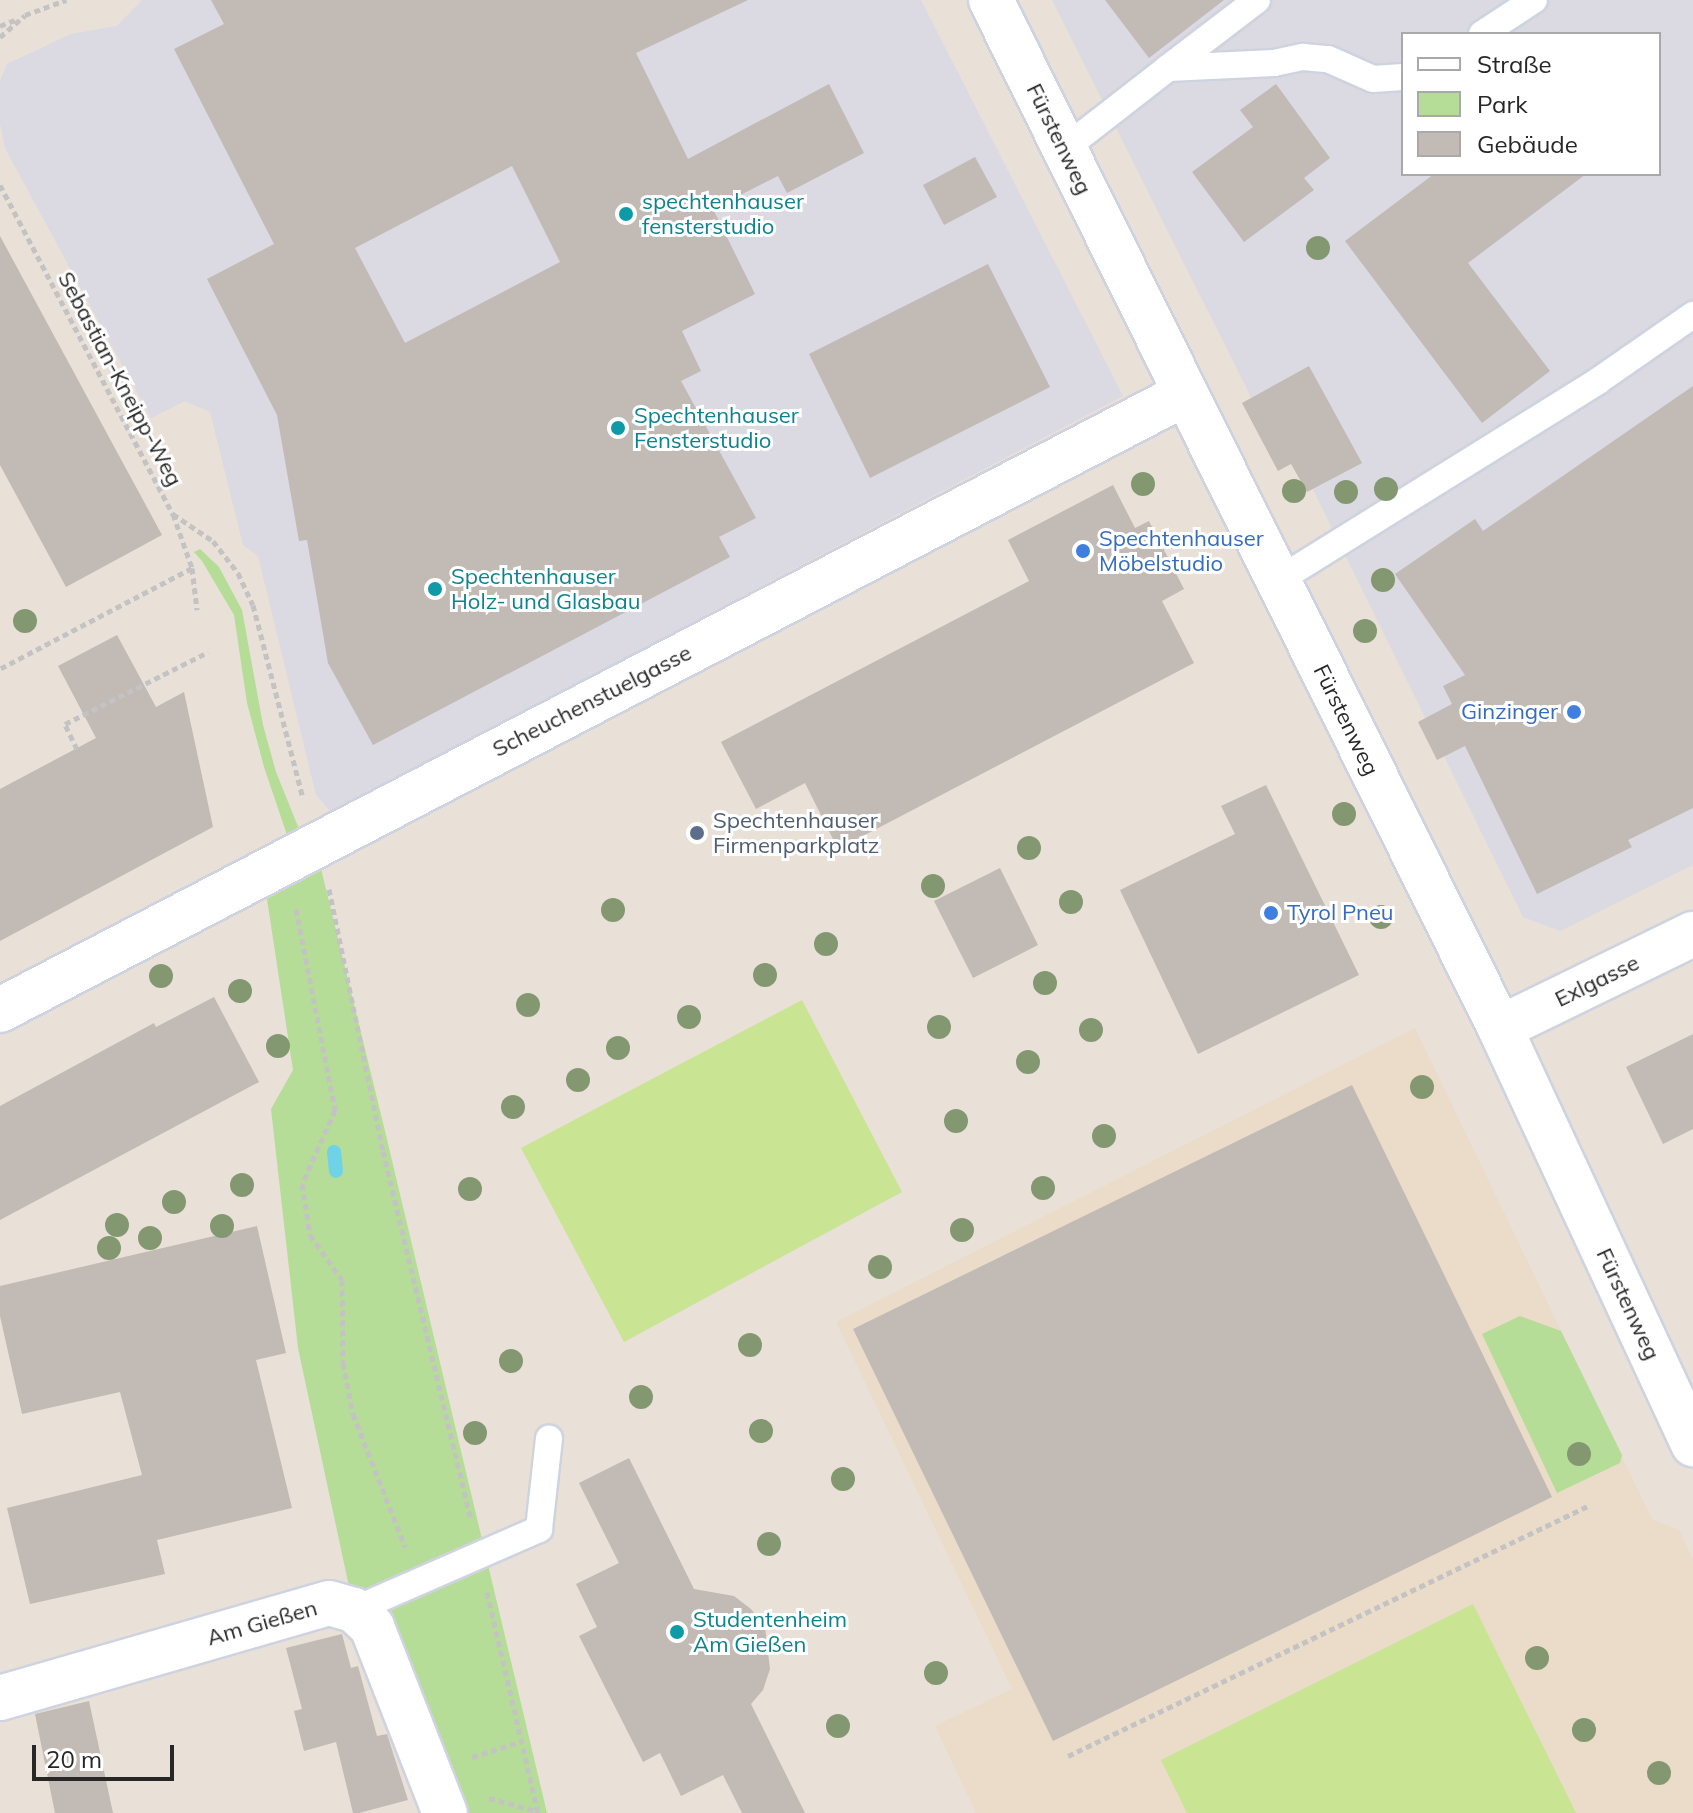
<!DOCTYPE html>
<html>
<head>
<meta charset="utf-8">
<style>
	body { margin:0 }
	#map { position:relative; width:1693px; height:1813px; overflow:hidden; background:#e9e0d8; font-family:Mulish,sans-serif }
	div>[style] { position:absolute }
	[style*='--x'] { left:calc(var(--x)*1px); top:calc(var(--y)*1px); width:calc(var(--w)*1px); rotate:calc(var(--a)*1deg) }
	.industrial>* { inset:0; background:#dbd9e1 }
	.education>* { inset:0; background:#eadcc8 }
	.green>* { inset:0; background:#b5dd97 }
	.pitch>* { inset:0; background:#c9e493 }
	.stream>* { height:14px; margin:-7px; padding:0 7px; transform-origin:7px; border-radius:7px; background:#70d2e6 }
	.building>* { inset:0; background:#c1bab5 }
	.path>* { height:5px; margin-top:-2.5px; transform-origin:0; background:repeating-linear-gradient(90deg,#c3c3c3 0 6px,transparent 0 10px) }
	.roads { filter:drop-shadow(2px 0 #ced3df) drop-shadow(-2px 0 #ced3df) drop-shadow(0 2px #ced3df) drop-shadow(0 -2px #ced3df) }
	.lane>* { height:26px; margin:-13px; padding:0 13px; transform-origin:13px; border-radius:13px; background:#fff }
	.street>* { height:44px; margin:-22px; padding:0 22px; transform-origin:22px; border-radius:22px; background:#fff }
	.secondary>* { height:44px; margin:-22px; padding:0 22px; transform-origin:22px; border-radius:22px; background:#fff }
	.trees>* { width:24px; height:24px; margin:-12px; border-radius:50%; background:#839871 }
	.dots>* { width:22px; height:22px; translate:-50% -50%; box-sizing:border-box; border:4px solid #fff; border-radius:50% }
	span { translate:-50% -50%; white-space:nowrap; text-align:center; line-height:1.15; -webkit-text-stroke:6px #fff; paint-order:stroke }
	.street-label { font-size:22px; color:#272727 }
	.culture-label { font-size:22px; color:#0d838f }
	.left { translate:0 -50%; text-align:left }
	.shop-label { font-size:22px; color:#366cbe }
	.right { translate:-100% -50%; text-align:right }
	.service-label { font-size:22px; color:#4e5e75 }
	.legend { position:absolute; left:1401px; top:32px; width:260px; height:144px; box-sizing:border-box; background:#fff; border:2px solid #a9a9a9; margin:0; padding:10px 14px; list-style:none; font-size:24px; color:#272727 }
	.legend li { display:flex; align-items:center; gap:16px; height:40px }
	.legend b { width:40px; border:2px solid #a9a9a9 }
	.scale { position:absolute; left:32px; top:1745px; width:142px; height:36px; box-sizing:border-box; border:4px solid #272727; border-top:0; padding-left:10px; font-size:24px; line-height:28px; white-space:nowrap; color:#272727; -webkit-text-stroke:6px #fff; paint-order:stroke }
</style>
</head>
<body>
<div id="map">
	<div class="industrial">
		<i style="clip-path:polygon(142px 0,921px 0,1123px 396px,331px 812px,316px 795px,258px 556px,243px 545px,210px 412px,185px 401px,151px 418px,5px 148px,0 124px,0 81px,7px 64px,71px 34px,117px 26px)"></i>
		<i style="clip-path:polygon(evenodd,1052px 0,1693px 0,1693px 865px,1560px 931px,1523px 917px,1297px 457px,1284px 463px,1052px 0,1403px 34px,1659px 34px,1659px 174px,1403px 174px,1403px 34px)"></i>
	</div>
	<div class="education">
		<i style="clip-path:polygon(1415px 1028px,1652px 1519px,1679px 1530px,1693px 1559px,1693px 1813px,976px 1813px,935px 1726px,1012px 1689px,836px 1322px)"></i>
	</div>
	<div class="green">
		<i style="clip-path:polygon(200px 549px,219px 567px,242px 610px,263px 725px,276px 772px,299px 829px,287px 835px,264px 767px,247px 703px,234px 615px,202px 561px,194px 552px)"></i>
		<i style="clip-path:polygon(315px 844px,385px 1131px,547px 1813px,445px 1813px,354px 1610px,298px 1348px,271px 1109px,293px 1070px,263px 873px)"></i>
		<i style="clip-path:polygon(1520px 1316px,1561px 1331px,1622px 1455px,1620px 1463px,1557px 1493px,1482px 1334px)"></i>
	</div>
	<div class="pitch">
		<i style="clip-path:polygon(802px 1000px,902px 1192px,624px 1342px,521px 1148px)"></i>
		<i style="clip-path:polygon(1473px 1604px,1576px 1813px,1187px 1813px,1161px 1760px)"></i>
	</div>
	<div class="stream">
		<i style="--x:334;--y:1152;--w:19;--a:84"></i>
	</div>
	<div class="building">
		<i style="clip-path:polygon(evenodd,211px 0,748px 0,636px 53px,688px 159px,829px 84px,864px 153px,787px 193px,778px 176px,713px 209px,755px 294px,682px 331px,701px 371px,681px 381px,756px 518px,719px 537px,730px 557px,373px 745px,328px 663px,307px 540px,299px 541px,277px 415px,207px 279px,274px 244px,174px 49px,224px 24px,211px 0,512px 166px,560px 262px,405px 343px,355px 248px,512px 166px)"></i>
		<i style="clip-path:polygon(1105px 0,1224px 0,1149px 58px)"></i>
		<i style="clip-path:polygon(1276px 84px,1330px 158px,1304px 178px,1314px 190px,1244px 242px,1192px 172px,1253px 127px,1240px 110px)"></i>
		<i style="clip-path:polygon(975px 157px,997px 197px,944px 225px,923px 185px)"></i>
		<i style="clip-path:polygon(1434px 174px,1586px 174px,1468px 263px,1550px 371px,1482px 423px,1345px 241px)"></i>
		<i style="clip-path:polygon(0 236px,162px 535px,66px 587px,0 465px)"></i>
		<i style="clip-path:polygon(988px 264px,1050px 387px,870px 478px,809px 354px)"></i>
		<i style="clip-path:polygon(1309px 366px,1362px 463px,1307px 492px,1291px 464px,1278px 471px,1242px 403px)"></i>
		<i style="clip-path:polygon(1693px 386px,1693px 808px,1628px 840px,1632px 847px,1537px 894px,1465px 746px,1437px 760px,1418px 722px,1452px 704px,1443px 686px,1465px 675px,1395px 574px,1475px 519px,1483px 531px)"></i>
		<i style="clip-path:polygon(1113px 485px,1135px 528px,1149px 521px,1184px 589px,1162px 601px,1194px 663px,838px 849px,805px 783px,756px 809px,721px 742px,1029px 581px,1008px 540px)"></i>
		<i style="clip-path:polygon(117px 635px,156px 707px,184px 692px,213px 827px,0 941px,0 789px,96px 738px,58px 666px)"></i>
		<i style="clip-path:polygon(1266px 785px,1359px 975px,1198px 1054px,1120px 890px,1235px 834px,1221px 806px)"></i>
		<i style="clip-path:polygon(1000px 868px,1038px 945px,973px 978px,934px 901px)"></i>
		<i style="clip-path:polygon(214px 997px,259px 1082px,0 1220px,0 1106px,154px 1023px,156px 1027px)"></i>
		<i style="clip-path:polygon(1693px 1034px,1693px 1129px,1663px 1144px,1626px 1067px)"></i>
		<i style="clip-path:polygon(1352px 1085px,1552px 1497px,1053px 1741px,853px 1329px)"></i>
		<i style="clip-path:polygon(257px 1226px,286px 1353px,256px 1360px,292px 1508px,157px 1540px,165px 1574px,30px 1604px,7px 1508px,142px 1475px,120px 1392px,22px 1414px,0 1316px,0 1286px)"></i>
		<i style="clip-path:polygon(629px 1458px,694px 1589px,734px 1596px,751px 1609px,765px 1627px,770px 1669px,763px 1690px,751px 1704px,805px 1813px,742px 1813px,723px 1775px,681px 1796px,660px 1753px,643px 1762px,579px 1636px,597px 1627px,576px 1584px,619px 1563px,579px 1483px)"></i>
		<i style="clip-path:polygon(342px 1634px,351px 1668px,358px 1666px,377px 1736px,387px 1734px,408px 1800px,359px 1813px,353px 1813px,336px 1742px,304px 1751px,294px 1711px,302px 1709px,286px 1648px)"></i>
		<i style="clip-path:polygon(89px 1701px,113px 1813px,55px 1813px,35px 1714px)"></i>
	</div>
	<div class="path">
		<i style="--x:0;--y:26;--w:18;--a:-22"></i>
		<i style="--x:0;--y:37;--w:33;--a:-41"></i>
		<i style="--x:25;--y:15;--w:44;--a:-20.1"></i>
		<i style="--x:0;--y:185;--w:372;--a:62.3"></i>
		<i style="--x:173;--y:514;--w:57;--a:70.6"></i>
		<i style="--x:192;--y:568;--w:217;--a:152.3"></i>
		<i style="--x:173;--y:514;--w:48;--a:34"></i>
		<i style="--x:213;--y:541;--w:41;--a:52"></i>
		<i style="--x:238;--y:573;--w:35;--a:65"></i>
		<i style="--x:253;--y:605;--w:200;--a:75.5"></i>
		<i style="--x:192;--y:568;--w:42;--a:83.2"></i>
		<i style="--x:77;--y:749;--w:28;--a:-116"></i>
		<i style="--x:65;--y:724;--w:160;--a:-26.7"></i>
		<i style="--x:329;--y:889;--w:268;--a:78.4"></i>
		<i style="--x:383;--y:1151;--w:379;--a:76.6"></i>
		<i style="--x:296;--y:909;--w:205;--a:79"></i>
		<i style="--x:335;--y:1110;--w:81;--a:114"></i>
		<i style="--x:302;--y:1184;--w:52;--a:81.1"></i>
		<i style="--x:310;--y:1235;--w:55;--a:54.6"></i>
		<i style="--x:342;--y:1280;--w:83;--a:89.3"></i>
		<i style="--x:343;--y:1363;--w:52;--a:78.9"></i>
		<i style="--x:353;--y:1414;--w:143;--a:68.6"></i>
		<i style="--x:487;--y:1592;--w:227;--a:77"></i>
		<i style="--x:1068;--y:1756;--w:579;--a:-25.68"></i>
		<i style="--x:472;--y:1757;--w:50;--a:-17.4"></i>
		<i style="--x:489;--y:1798;--w:50;--a:15.2"></i>
	</div>
	<div class="roads">
		<div class="lane">
			<i style="--x:1482;--y:34;--w:62;--a:-33.2"></i>
			<i style="--x:1168;--y:68;--w:112;--a:-37.4"></i>
			<i style="--x:1064;--y:149;--w:132;--a:-37.9"></i>
			<i style="--x:1168;--y:68;--w:106;--a:-2.7"></i>
			<i style="--x:1274;--y:63;--w:30;--a:-12"></i>
			<i style="--x:1303;--y:57;--w:25;--a:5"></i>
			<i style="--x:1328;--y:59;--w:49;--a:24"></i>
			<i style="--x:1373;--y:79;--w:30;--a:-4"></i>
			<i style="--x:1277;--y:581;--w:378;--a:-31.9"></i>
			<i style="--x:1598;--y:381;--w:116;--a:-34.8"></i>
			<i style="--x:354;--y:1610;--w:202;--a:-23.6"></i>
			<i style="--x:539;--y:1529;--w:91;--a:-83.7"></i>
		</div>
		<div class="street">
			<i style="--x:0;--y:1010;--w:1336;--a:-27.47"></i>
			<i style="--x:1500;--y:1028;--w:215;--a:-26"></i>
			<i style="--x:0;--y:1698;--w:342;--a:-16.1"></i>
			<i style="--x:329;--y:1603;--w:26;--a:16"></i>
			<i style="--x:354;--y:1610;--w:25;--a:43"></i>
			<i style="--x:372;--y:1627;--w:200;--a:68.6"></i>
		</div>
		<div class="secondary">
			<i style="--x:991;--y:0;--w:1147;--a:63.66"></i>
			<i style="--x:1500;--y:1028;--w:459;--a:65.1"></i>
		</div>
	</div>
	<div class="trees">
		<i style="left:1318px;top:248px"></i>
		<i style="left:1143px;top:484px"></i>
		<i style="left:1386px;top:489px"></i>
		<i style="left:1294px;top:491px"></i>
		<i style="left:1346px;top:492px"></i>
		<i style="left:1383px;top:580px"></i>
		<i style="left:25px;top:621px"></i>
		<i style="left:1365px;top:631px"></i>
		<i style="left:1344px;top:814px"></i>
		<i style="left:1029px;top:848px"></i>
		<i style="left:933px;top:886px"></i>
		<i style="left:1071px;top:902px"></i>
		<i style="left:613px;top:910px"></i>
		<i style="left:1381px;top:917px"></i>
		<i style="left:826px;top:944px"></i>
		<i style="left:765px;top:975px"></i>
		<i style="left:161px;top:976px"></i>
		<i style="left:1045px;top:983px"></i>
		<i style="left:240px;top:991px"></i>
		<i style="left:528px;top:1005px"></i>
		<i style="left:689px;top:1017px"></i>
		<i style="left:939px;top:1027px"></i>
		<i style="left:1091px;top:1030px"></i>
		<i style="left:278px;top:1046px"></i>
		<i style="left:618px;top:1048px"></i>
		<i style="left:1028px;top:1062px"></i>
		<i style="left:578px;top:1080px"></i>
		<i style="left:1422px;top:1087px"></i>
		<i style="left:513px;top:1107px"></i>
		<i style="left:956px;top:1121px"></i>
		<i style="left:1104px;top:1136px"></i>
		<i style="left:242px;top:1185px"></i>
		<i style="left:1043px;top:1188px"></i>
		<i style="left:470px;top:1189px"></i>
		<i style="left:174px;top:1202px"></i>
		<i style="left:117px;top:1225px"></i>
		<i style="left:222px;top:1226px"></i>
		<i style="left:962px;top:1230px"></i>
		<i style="left:150px;top:1238px"></i>
		<i style="left:109px;top:1248px"></i>
		<i style="left:880px;top:1267px"></i>
		<i style="left:750px;top:1345px"></i>
		<i style="left:511px;top:1361px"></i>
		<i style="left:641px;top:1397px"></i>
		<i style="left:761px;top:1431px"></i>
		<i style="left:475px;top:1433px"></i>
		<i style="left:1579px;top:1454px"></i>
		<i style="left:843px;top:1479px"></i>
		<i style="left:769px;top:1544px"></i>
		<i style="left:1537px;top:1658px"></i>
		<i style="left:936px;top:1673px"></i>
		<i style="left:838px;top:1726px"></i>
		<i style="left:1584px;top:1730px"></i>
		<i style="left:1659px;top:1773px"></i>
	</div>
	<div class="dots">
		<i style="left:626px;top:214px;background:#0f9aa8"></i>
		<i style="left:618px;top:428px;background:#0f9aa8"></i>
		<i style="left:1083px;top:551px;background:#3f7fe0"></i>
		<i style="left:435px;top:589px;background:#0f9aa8"></i>
		<i style="left:1574px;top:712px;background:#3f7fe0"></i>
		<i style="left:697px;top:833px;background:#5c6f8a"></i>
		<i style="left:1271px;top:913px;background:#3f7fe0"></i>
		<i style="left:677px;top:1632px;background:#0f9aa8"></i>
	</div>
	<div class="street-label">
		<span style="left:1059px;top:139px;rotate:64deg">Fürstenweg</span>
		<span style="left:120px;top:379px;rotate:62deg">Sebastian-Kneipp-Weg</span>
		<span style="left:592px;top:701px;rotate:-27deg">Scheuchenstuelgasse</span>
		<span style="left:1346px;top:720px;rotate:64deg">Fürstenweg</span>
		<span style="left:1597px;top:981px;rotate:-26deg">Exlgasse</span>
		<span style="left:1628px;top:1304px;rotate:65deg">Fürstenweg</span>
		<span style="left:262px;top:1623px;rotate:-16deg">Am Gießen</span>
	</div>
	<div class="culture-label">
		<span class="left" style="left:642px;top:214px">spechtenhauser<br>fensterstudio</span>
		<span class="left" style="left:634px;top:428px">Spechtenhauser<br>Fensterstudio</span>
		<span class="left" style="left:451px;top:589px">Spechtenhauser<br>Holz- und Glasbau</span>
		<span class="left" style="left:693px;top:1632px">Studentenheim<br>Am Gießen</span>
	</div>
	<div class="shop-label">
		<span class="left" style="left:1099px;top:551px">Spechtenhauser<br>Möbelstudio</span>
		<span class="right" style="left:1558px;top:712px">Ginzinger</span>
		<span class="left" style="left:1287px;top:913px">Tyrol Pneu</span>
	</div>
	<div class="service-label">
		<span class="left" style="left:713px;top:833px">Spechtenhauser<br>Firmenparkplatz</span>
	</div>
	<ul class="legend">
	<li><b style="height:10px;background:#fff"></b>Straße</li>
	<li><b style="height:22px;background:#b5dd97"></b>Park</li>
	<li><b style="height:22px;background:#c1bab5"></b>Gebäude</li>
	</ul>
	<div class="scale">20 m</div>
</div>
</body>
</html>
